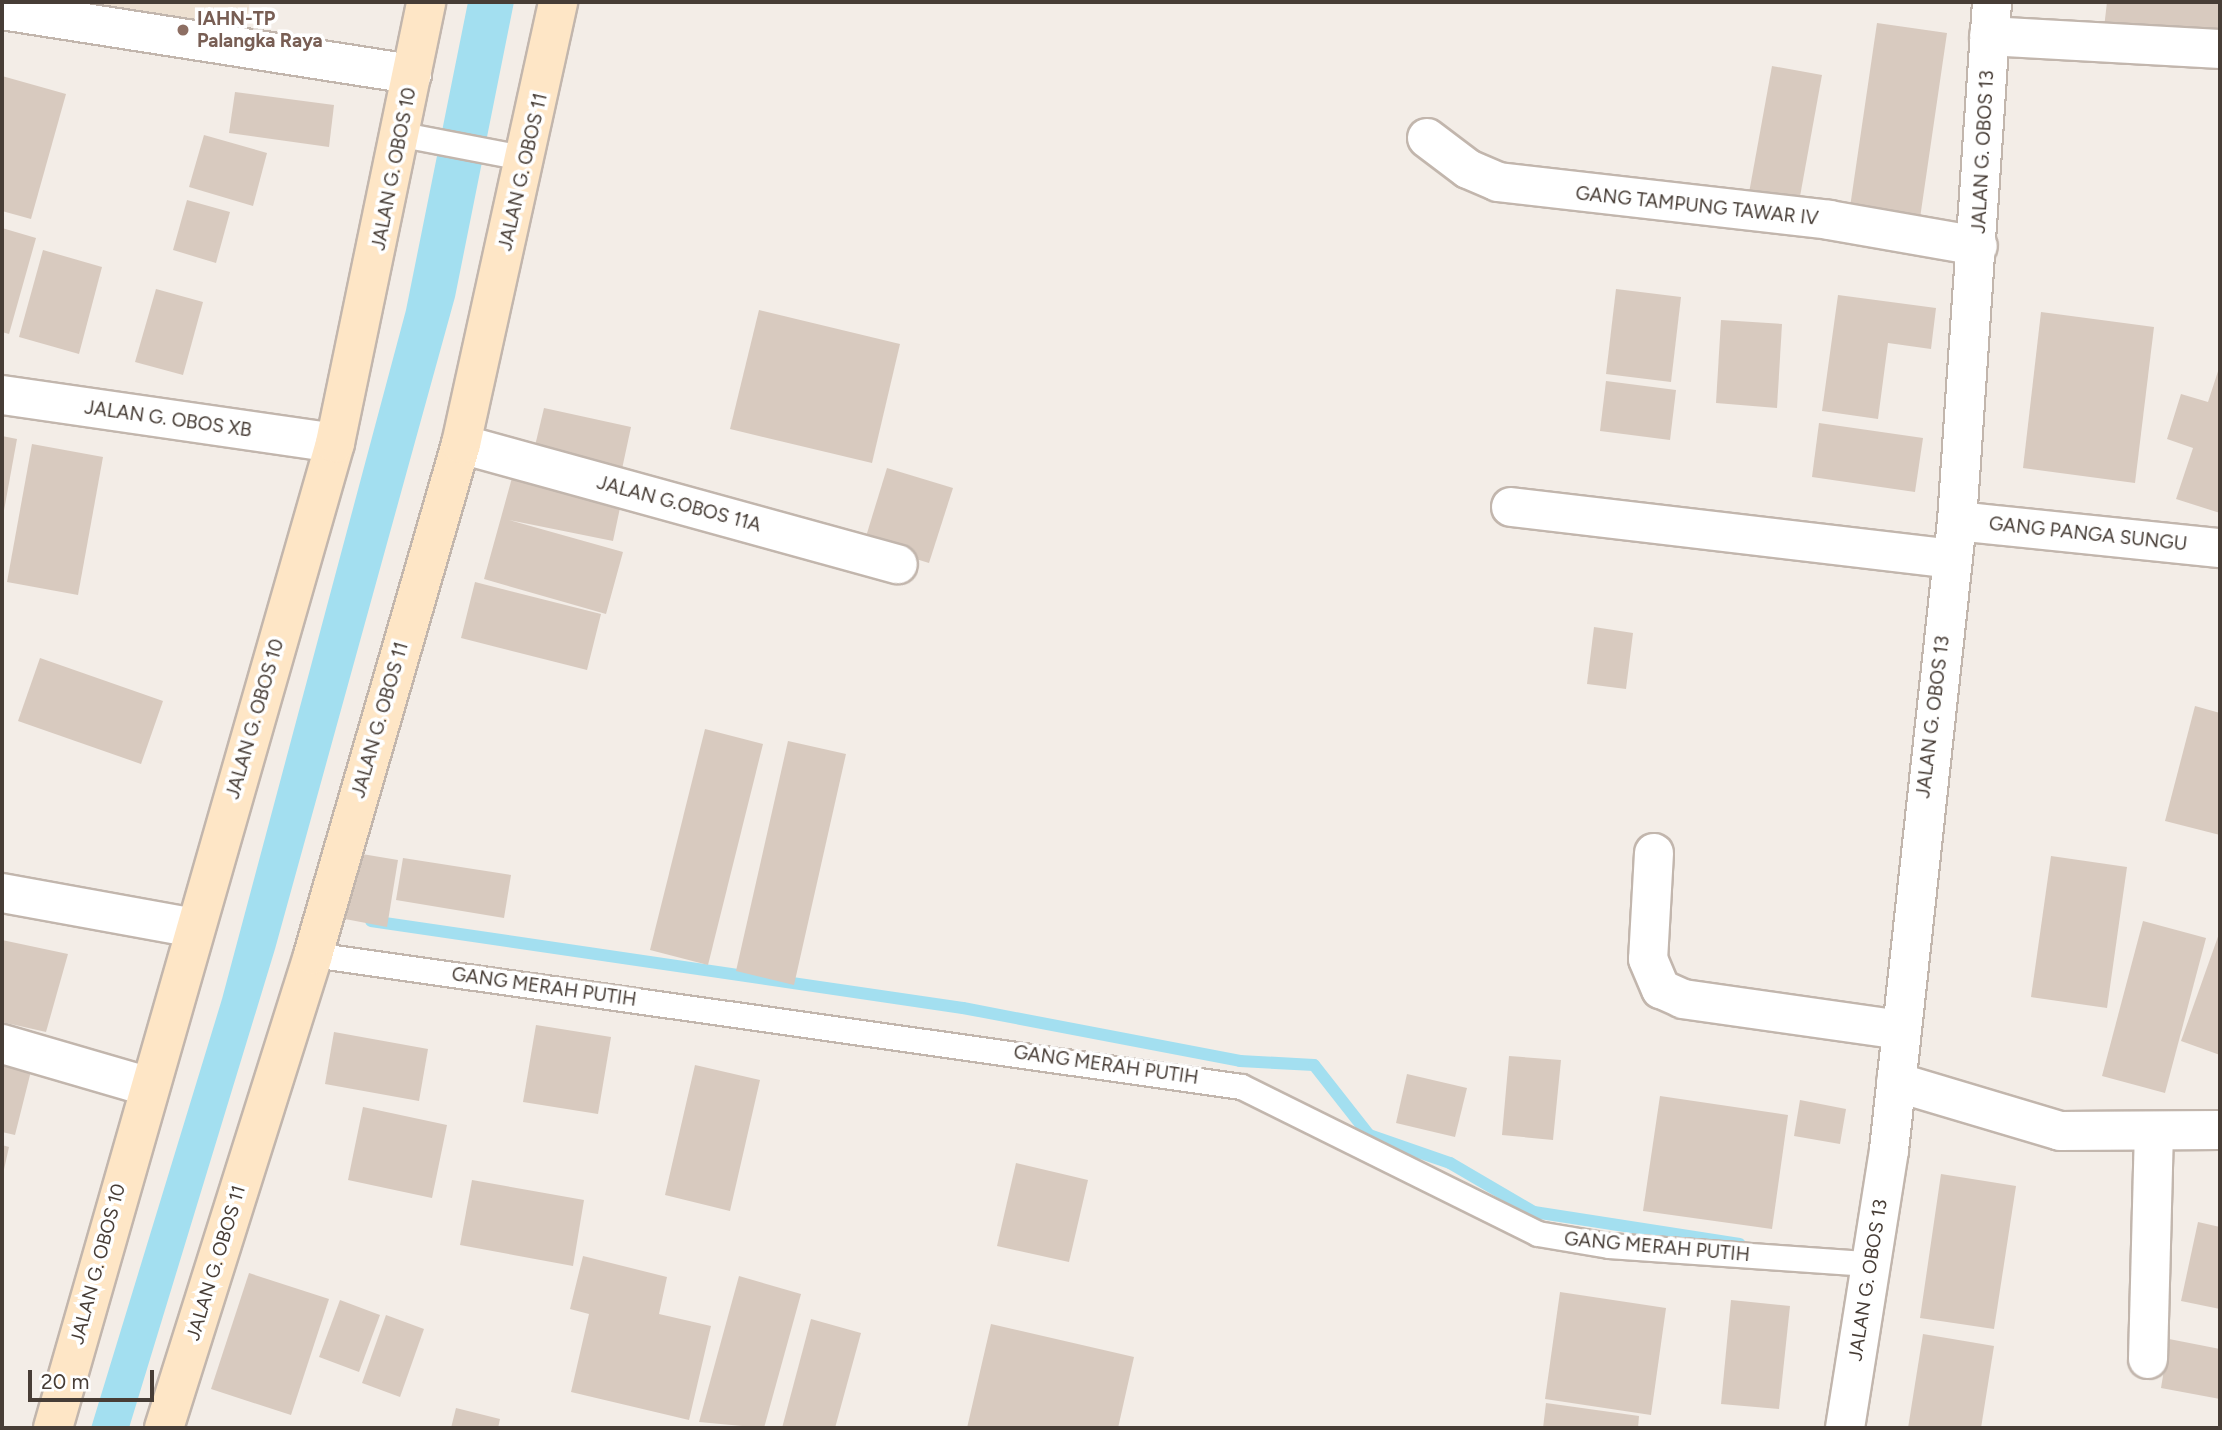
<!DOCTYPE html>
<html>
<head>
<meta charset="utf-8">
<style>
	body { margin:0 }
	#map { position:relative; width:2222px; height:1430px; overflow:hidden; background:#f3ede7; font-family:Figtree,sans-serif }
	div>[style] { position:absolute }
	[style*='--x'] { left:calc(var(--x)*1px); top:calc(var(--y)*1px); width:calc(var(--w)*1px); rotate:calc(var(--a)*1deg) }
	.education>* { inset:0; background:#ede0d1 }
	.water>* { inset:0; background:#a3dff0 }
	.stream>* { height:12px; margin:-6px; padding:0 6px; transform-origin:6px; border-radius:6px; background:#a3dff0 }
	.building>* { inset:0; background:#d8cabf }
	.roads { filter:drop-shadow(2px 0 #c2b6ad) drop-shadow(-2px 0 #c2b6ad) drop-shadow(0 2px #c2b6ad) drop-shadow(0 -2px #c2b6ad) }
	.lane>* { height:24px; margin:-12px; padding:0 12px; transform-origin:12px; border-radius:12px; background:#fff }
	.street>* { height:38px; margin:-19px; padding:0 19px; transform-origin:19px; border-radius:19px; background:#fff }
	.secondary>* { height:38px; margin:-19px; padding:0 19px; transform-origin:19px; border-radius:19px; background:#fee6c6 }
	.dots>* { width:19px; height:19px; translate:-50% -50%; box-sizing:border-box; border:4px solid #fff; border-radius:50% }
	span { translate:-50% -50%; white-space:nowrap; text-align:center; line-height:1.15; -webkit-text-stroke:7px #fff; paint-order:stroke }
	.education-label { font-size:19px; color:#785e54; font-weight:700 }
	.left { translate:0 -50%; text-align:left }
	.street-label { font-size:19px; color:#473d36 }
	.frame { position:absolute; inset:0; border:4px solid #473d36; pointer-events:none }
	.scale { position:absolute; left:28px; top:1370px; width:126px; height:32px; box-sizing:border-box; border:4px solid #473d36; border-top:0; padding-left:9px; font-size:21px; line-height:24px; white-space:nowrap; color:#473d36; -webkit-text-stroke:5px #fff; paint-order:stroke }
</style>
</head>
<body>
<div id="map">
	<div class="education">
		<i style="clip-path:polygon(2px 2px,250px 2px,240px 51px)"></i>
	</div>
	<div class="water">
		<i style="clip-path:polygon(468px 2px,514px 2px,455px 297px,275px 949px,129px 1428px,91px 1428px,222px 999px,406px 310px)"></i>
	</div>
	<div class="stream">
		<i style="--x:371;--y:921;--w:598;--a:8.36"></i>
		<i style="--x:963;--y:1008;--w:282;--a:10.8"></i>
		<i style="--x:1240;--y:1061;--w:74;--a:3.1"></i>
		<i style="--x:1314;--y:1065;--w:89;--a:51.8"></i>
		<i style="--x:1369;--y:1135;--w:86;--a:19.1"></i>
		<i style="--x:1450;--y:1163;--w:97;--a:30.3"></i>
		<i style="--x:1534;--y:1212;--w:208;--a:8.8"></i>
	</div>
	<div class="building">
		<i style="clip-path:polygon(2107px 2px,2220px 2px,2220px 41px,2104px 28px)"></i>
		<i style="clip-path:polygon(1877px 23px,1947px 33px,1919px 225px,1849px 214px)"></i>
		<i style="clip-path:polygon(1772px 66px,1822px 75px,1797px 213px,1747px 204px)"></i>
		<i style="clip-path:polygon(2px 76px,66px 94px,31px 219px,2px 211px)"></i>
		<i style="clip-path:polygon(235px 92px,334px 105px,329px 147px,229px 133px)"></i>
		<i style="clip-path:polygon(204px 135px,267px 153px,253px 206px,189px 187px)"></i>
		<i style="clip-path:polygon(187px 200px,230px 212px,216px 263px,173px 250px)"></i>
		<i style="clip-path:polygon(2px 228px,36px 238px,9px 334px,2px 332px)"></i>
		<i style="clip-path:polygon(43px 250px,102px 267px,79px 354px,19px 337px)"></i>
		<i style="clip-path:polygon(156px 289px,203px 302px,183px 375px,135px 362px)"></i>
		<i style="clip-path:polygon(1616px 289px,1681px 297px,1671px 382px,1606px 374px)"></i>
		<i style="clip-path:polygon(1838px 295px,1936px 308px,1931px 349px,1888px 343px,1878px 419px,1822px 411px)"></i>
		<i style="clip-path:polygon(759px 310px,900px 344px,872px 463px,730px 429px)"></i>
		<i style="clip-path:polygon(2041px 312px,2154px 327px,2135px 483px,2023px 468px)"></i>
		<i style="clip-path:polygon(1721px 320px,1782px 324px,1777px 408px,1716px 403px)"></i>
		<i style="clip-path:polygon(2220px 365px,2220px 513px,2176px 499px,2193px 448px,2167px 439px,2181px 394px,2208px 402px)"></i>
		<i style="clip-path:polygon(1606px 381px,1676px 390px,1670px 440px,1600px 431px)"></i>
		<i style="clip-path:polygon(544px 408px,631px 427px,622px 469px,534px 450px)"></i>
		<i style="clip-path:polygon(1819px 423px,1923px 438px,1915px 492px,1812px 477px)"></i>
		<i style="clip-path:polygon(2px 436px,17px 439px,3px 516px,2px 516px)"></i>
		<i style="clip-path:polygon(32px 444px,103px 457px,78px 595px,7px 582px)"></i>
		<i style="clip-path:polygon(515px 467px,624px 489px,613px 541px,509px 520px,623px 552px,606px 614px,484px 579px)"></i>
		<i style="clip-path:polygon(887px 468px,953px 488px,929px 563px,864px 543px)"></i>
		<i style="clip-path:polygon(475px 582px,601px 614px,587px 670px,461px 638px)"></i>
		<i style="clip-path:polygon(1594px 627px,1633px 633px,1626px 689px,1587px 684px)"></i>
		<i style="clip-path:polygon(40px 658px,163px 701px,141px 764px,18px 721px)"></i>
		<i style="clip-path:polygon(2195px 706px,2220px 713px,2220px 835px,2165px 821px)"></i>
		<i style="clip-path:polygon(705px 729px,763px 744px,708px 965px,650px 950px)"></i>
		<i style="clip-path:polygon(788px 741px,846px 754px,794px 985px,736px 971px)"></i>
		<i style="clip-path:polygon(356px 853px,398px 860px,387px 927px,345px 919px)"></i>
		<i style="clip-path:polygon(2051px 856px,2127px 867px,2107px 1008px,2031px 997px)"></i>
		<i style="clip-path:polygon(403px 858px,511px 875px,504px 918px,396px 900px)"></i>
		<i style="clip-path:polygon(2143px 921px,2206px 938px,2165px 1093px,2102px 1076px)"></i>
		<i style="clip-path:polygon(2220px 931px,2220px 1055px,2181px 1041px)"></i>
		<i style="clip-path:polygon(2px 940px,68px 954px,46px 1032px,2px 1022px)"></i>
		<i style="clip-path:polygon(536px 1025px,611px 1037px,598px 1114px,523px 1102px)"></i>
		<i style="clip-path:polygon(334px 1032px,428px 1049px,419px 1101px,325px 1084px)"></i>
		<i style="clip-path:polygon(1509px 1056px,1561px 1060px,1553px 1140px,1502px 1135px)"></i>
		<i style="clip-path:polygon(2px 1064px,31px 1071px,15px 1135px,2px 1132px)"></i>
		<i style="clip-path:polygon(695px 1065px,760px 1080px,730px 1211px,665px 1195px)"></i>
		<i style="clip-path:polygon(1407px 1074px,1467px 1088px,1455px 1137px,1396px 1123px)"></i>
		<i style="clip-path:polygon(1660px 1096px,1788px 1115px,1772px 1229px,1643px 1211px)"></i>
		<i style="clip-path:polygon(1800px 1100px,1846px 1109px,1840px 1144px,1794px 1136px)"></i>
		<i style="clip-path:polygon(363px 1107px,447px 1125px,432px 1198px,348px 1180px)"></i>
		<i style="clip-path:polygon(2px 1145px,9px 1147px,3px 1174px,2px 1174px)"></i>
		<i style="clip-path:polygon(1016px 1163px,1088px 1180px,1069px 1262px,997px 1246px)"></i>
		<i style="clip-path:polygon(1941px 1174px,2016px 1186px,1994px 1329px,1920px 1318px)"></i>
		<i style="clip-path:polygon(472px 1180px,584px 1200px,573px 1266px,460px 1245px)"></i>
		<i style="clip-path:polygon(2198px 1222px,2220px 1227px,2220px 1309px,2181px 1301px)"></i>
		<i style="clip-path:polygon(583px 1256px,667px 1277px,659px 1314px,711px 1326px,689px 1420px,571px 1392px,589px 1314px,570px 1309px)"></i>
		<i style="clip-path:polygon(249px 1273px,329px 1299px,291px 1415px,211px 1389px)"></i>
		<i style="clip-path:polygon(739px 1276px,801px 1294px,764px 1428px,699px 1422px)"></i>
		<i style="clip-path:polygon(1560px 1292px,1666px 1308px,1651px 1415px,1545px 1399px)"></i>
		<i style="clip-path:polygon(340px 1300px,380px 1315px,359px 1372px,319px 1357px)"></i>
		<i style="clip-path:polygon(1731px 1300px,1790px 1306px,1779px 1409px,1721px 1404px)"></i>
		<i style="clip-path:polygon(386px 1315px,424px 1329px,400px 1397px,362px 1383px)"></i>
		<i style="clip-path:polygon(811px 1319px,861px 1333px,835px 1428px,782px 1428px)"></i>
		<i style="clip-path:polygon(991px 1324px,1134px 1357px,1118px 1428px,967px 1428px)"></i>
		<i style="clip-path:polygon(1923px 1334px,1994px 1346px,1981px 1428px,1908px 1428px)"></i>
		<i style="clip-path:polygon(2169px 1339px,2220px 1349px,2220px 1399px,2161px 1388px)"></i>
		<i style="clip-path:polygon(1546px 1403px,1639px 1416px,1638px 1428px,1543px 1428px)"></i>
		<i style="clip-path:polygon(456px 1408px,500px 1419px,498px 1428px,451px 1428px)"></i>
	</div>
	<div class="roads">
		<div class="lane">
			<i style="--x:403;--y:135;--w:127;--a:10.9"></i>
			<i style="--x:313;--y:955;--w:938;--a:8.09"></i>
			<i style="--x:1242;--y:1087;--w:330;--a:26.4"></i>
			<i style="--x:1538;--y:1234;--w:72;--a:9.6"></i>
			<i style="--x:1609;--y:1246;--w:260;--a:4"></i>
		</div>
		<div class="street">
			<i style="--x:2;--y:10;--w:415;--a:8.9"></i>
			<i style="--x:1989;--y:36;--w:231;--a:3.2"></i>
			<i style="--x:1427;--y:138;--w:51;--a:37.1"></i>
			<i style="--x:1468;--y:169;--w:33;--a:23"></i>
			<i style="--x:1498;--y:182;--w:333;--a:6.5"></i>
			<i style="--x:1829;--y:220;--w:151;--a:9.9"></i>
			<i style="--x:2;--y:395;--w:336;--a:8.2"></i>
			<i style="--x:461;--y:444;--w:453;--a:15.4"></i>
			<i style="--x:1511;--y:507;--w:444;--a:6.7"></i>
			<i style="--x:1957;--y:521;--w:264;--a:5.9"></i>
			<i style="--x:1654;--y:853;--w:106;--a:93.2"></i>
			<i style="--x:1648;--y:959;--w:33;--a:67"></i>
			<i style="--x:1661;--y:989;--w:24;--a:24"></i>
			<i style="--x:1683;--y:999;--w:219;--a:8.1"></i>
			<i style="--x:2;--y:893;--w:195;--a:10.3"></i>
			<i style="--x:2;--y:1044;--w:151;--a:16.2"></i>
			<i style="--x:1896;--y:1082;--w:171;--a:16.6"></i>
			<i style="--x:2060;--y:1131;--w:160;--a:-0.4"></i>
			<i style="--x:2148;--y:1359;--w:227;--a:-88.5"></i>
			<i style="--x:1845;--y:1428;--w:281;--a:-81"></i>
			<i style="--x:1889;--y:1150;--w:633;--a:-83.83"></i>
			<i style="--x:1957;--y:521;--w:520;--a:-86.14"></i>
		</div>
		<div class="secondary">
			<i style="--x:53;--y:1428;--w:1025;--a:-74.02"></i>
			<i style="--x:335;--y:443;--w:450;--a:-78.3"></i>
			<i style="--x:164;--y:1428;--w:496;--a:-72.5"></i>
			<i style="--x:313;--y:955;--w:532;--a:-73.85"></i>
			<i style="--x:461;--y:444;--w:453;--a:-77.6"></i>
		</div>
	</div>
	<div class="dots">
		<i style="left:183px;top:30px;background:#8d6e63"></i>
	</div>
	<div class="education-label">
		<span class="left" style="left:197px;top:30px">IAHN-TP<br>Palangka Raya</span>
	</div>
	<div class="street-label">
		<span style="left:1983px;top:152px;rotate:-87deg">JALAN G. OBOS 13</span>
		<span style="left:394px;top:169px;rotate:-79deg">JALAN G. OBOS 10</span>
		<span style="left:523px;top:172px;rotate:-77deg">JALAN G. OBOS 11</span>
		<span style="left:1697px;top:206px;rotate:6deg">GANG TAMPUNG TAWAR IV</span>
		<span style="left:168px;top:419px;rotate:8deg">JALAN G. OBOS XB</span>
		<span style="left:679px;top:504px;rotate:15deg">JALAN G.OBOS 11A</span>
		<span style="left:2088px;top:534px;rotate:6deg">GANG PANGA SUNGU</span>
		<span style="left:1933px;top:717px;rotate:-83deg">JALAN G. OBOS 13</span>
		<span style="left:255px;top:719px;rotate:-74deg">JALAN G. OBOS 10</span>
		<span style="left:380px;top:720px;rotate:-74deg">JALAN G. OBOS 11</span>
		<span style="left:544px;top:987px;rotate:8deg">GANG MERAH PUTIH</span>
		<span style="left:1106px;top:1065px;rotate:8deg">GANG MERAH PUTIH</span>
		<span style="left:1657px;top:1247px;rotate:5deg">GANG MERAH PUTIH</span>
		<span style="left:216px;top:1263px;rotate:-73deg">JALAN G. OBOS 11</span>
		<span style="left:98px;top:1264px;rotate:-75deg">JALAN G. OBOS 10</span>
		<span style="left:1868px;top:1280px;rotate:-81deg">JALAN G. OBOS 13</span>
	</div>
	<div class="frame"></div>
	<div class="scale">20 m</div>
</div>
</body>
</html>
